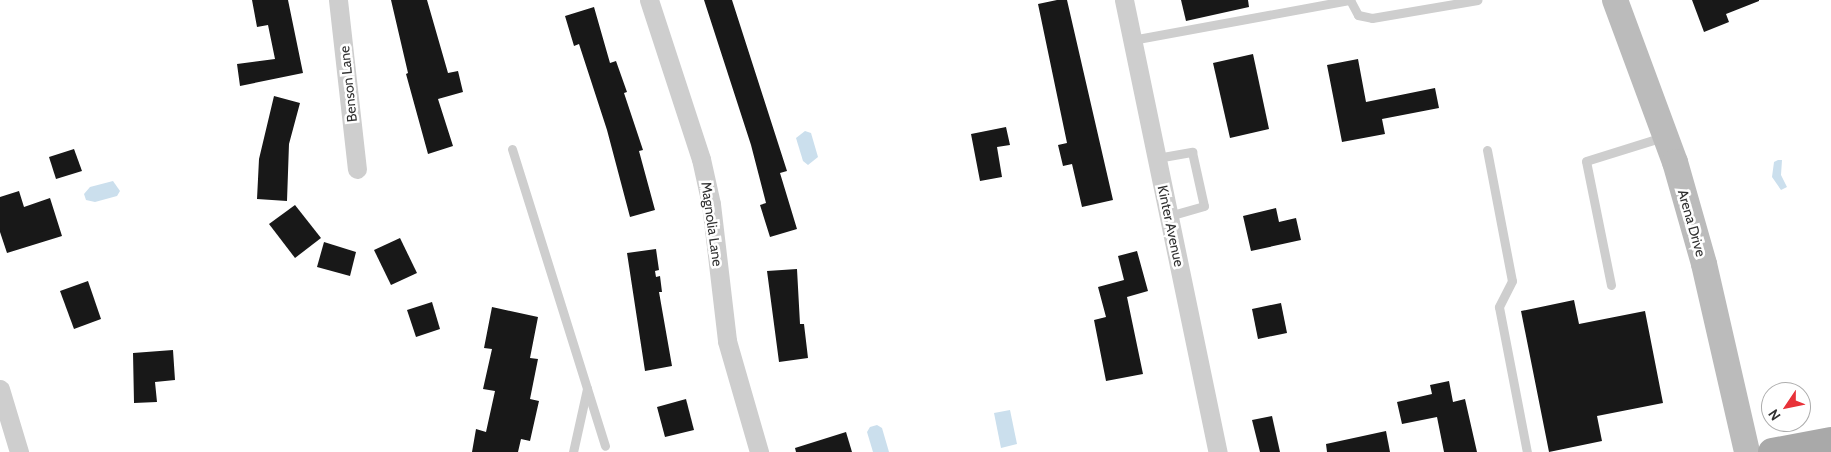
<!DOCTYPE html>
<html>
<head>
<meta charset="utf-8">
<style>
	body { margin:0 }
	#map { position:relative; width:1831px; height:452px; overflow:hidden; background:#fff; font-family:Cabin,sans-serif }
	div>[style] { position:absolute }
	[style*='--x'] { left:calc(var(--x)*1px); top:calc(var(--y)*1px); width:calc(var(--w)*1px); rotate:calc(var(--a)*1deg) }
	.water>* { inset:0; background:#cbdfed }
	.building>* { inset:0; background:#181818 }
	.service>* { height:9px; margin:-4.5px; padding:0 4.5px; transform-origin:4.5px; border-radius:4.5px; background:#cecece }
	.minor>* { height:19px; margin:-9.5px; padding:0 9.5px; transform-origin:9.5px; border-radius:9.5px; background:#cecece }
	.secondary>* { height:26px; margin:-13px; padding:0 13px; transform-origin:13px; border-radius:13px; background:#bbb }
	.primary>* { height:28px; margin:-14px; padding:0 14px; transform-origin:14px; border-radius:14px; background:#a9a9a9 }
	span { translate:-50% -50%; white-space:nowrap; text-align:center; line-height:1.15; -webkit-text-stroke:5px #fff; paint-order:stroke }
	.street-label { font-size:14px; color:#313131 }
	.north { position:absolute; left:1761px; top:382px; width:50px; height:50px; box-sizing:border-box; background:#fff; border:1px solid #adadad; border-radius:50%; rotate:236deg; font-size:14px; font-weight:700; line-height:20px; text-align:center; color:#313131 }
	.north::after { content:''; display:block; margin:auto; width:18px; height:22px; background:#e83239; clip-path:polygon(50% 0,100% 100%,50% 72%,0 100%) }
</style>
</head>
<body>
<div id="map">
	<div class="water">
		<i style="clip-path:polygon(805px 131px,811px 133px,818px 157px,808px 165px,803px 161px,796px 138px)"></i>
		<i style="clip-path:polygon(1778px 160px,1782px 160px,1781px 175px,1787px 187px,1781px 190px,1772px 177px,1774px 162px)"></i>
		<i style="clip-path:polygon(113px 181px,120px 191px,117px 196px,95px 202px,86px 200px,84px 194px,90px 187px)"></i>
		<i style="clip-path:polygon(1010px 410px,1017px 444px,1001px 448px,994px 413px)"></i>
		<i style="clip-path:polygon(877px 425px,882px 428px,889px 452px,873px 452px,867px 432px,870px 427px)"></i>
	</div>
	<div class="building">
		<i style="clip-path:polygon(252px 0,288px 0,303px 73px,240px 86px,237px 64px,275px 59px,268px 25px,257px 27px)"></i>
		<i style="clip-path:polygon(391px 0,427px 0,448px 73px,458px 71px,463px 92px,438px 99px,453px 146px,428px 154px,406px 74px,408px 73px)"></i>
		<i style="clip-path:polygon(704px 0,732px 0,787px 171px,780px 173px,797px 229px,770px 237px,760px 205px,766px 203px,751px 145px)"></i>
		<i style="clip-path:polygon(1057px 0,1067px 0,1113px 200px,1082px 207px,1072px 164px,1063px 166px,1058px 145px,1067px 143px,1038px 4px)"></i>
		<i style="clip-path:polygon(1181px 0,1248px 0,1249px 7px,1186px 21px)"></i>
		<i style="clip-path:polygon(1692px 0,1759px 0,1759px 1px,1726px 14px,1729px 22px,1704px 32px)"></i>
		<i style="clip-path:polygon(594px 7px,610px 63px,616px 61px,627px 92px,624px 93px,643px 150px,639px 151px,655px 210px,630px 217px,607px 130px,579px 44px,574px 46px,565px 16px)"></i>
		<i style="clip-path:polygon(1253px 54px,1269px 129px,1230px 138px,1213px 63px)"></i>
		<i style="clip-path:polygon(1358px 59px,1366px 102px,1435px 88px,1439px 108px,1382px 119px,1385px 134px,1342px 142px,1327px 65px)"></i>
		<i style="clip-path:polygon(274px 96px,300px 103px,289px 144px,287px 201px,257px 199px,259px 159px)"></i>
		<i style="clip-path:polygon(1006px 127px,1010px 145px,997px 147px,1002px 177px,980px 181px,971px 134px)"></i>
		<i style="clip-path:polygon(74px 149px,82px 171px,56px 179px,49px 157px)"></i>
		<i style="clip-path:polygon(19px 191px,24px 207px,50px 198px,62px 236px,7px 253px,0 232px,0 197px)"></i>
		<i style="clip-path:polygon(295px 205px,321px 238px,295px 258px,269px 224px)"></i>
		<i style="clip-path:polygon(1276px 208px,1279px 222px,1296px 218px,1301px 240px,1251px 251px,1243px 216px)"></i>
		<i style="clip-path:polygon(400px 238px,417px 273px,391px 285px,374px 250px)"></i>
		<i style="clip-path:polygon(324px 242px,356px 252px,350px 276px,317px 267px)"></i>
		<i style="clip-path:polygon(656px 249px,659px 270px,655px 271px,656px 277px,660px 276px,662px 292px,659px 292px,672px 366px,645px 371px,627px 253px)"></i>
		<i style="clip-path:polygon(1137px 251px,1148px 291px,1127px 297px,1143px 374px,1106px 381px,1094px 320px,1106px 317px,1098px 287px,1124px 280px,1118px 256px)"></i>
		<i style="clip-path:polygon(797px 269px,800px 324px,804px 324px,808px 358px,779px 362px,767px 271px)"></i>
		<i style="clip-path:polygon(88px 281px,101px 319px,74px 329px,60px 291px)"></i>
		<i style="clip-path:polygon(1574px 300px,1579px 324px,1645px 311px,1663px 403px,1597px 416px,1602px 441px,1549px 452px,1521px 311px)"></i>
		<i style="clip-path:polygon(432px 302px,440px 329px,416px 337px,407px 310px)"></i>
		<i style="clip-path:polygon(1281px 303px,1287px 333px,1258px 339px,1252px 309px)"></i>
		<i style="clip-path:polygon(492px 307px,538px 317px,530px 358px,538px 359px,530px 399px,539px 401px,530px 441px,521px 439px,518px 452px,472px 452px,476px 429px,486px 432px,495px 391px,483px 389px,492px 349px,484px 348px)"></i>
		<i style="clip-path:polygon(173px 350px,175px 380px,155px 382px,157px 402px,134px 403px,133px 353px)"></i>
		<i style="clip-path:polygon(1449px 381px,1453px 402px,1465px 399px,1477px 452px,1444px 452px,1437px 417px,1402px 424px,1397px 402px,1432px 394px,1430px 385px)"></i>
		<i style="clip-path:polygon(686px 399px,694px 430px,665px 437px,657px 407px)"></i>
		<i style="clip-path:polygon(1272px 416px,1280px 452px,1260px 452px,1252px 420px)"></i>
		<i style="clip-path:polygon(1386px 431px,1390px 452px,1327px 452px,1326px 444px)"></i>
		<i style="clip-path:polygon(846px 432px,852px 452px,796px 452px,795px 448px)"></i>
	</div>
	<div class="service">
		<i style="--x:1350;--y:0;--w:17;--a:62"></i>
		<i style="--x:1358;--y:15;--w:14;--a:12"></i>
		<i style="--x:1372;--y:18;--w:107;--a:-9.7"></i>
		<i style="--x:1132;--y:40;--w:222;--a:-10.4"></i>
		<i style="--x:512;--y:149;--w:311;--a:72.6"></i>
		<i style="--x:1487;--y:150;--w:133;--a:79.2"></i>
		<i style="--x:1512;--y:281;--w:29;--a:117"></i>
		<i style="--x:1499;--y:307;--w:148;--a:79.1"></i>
		<i style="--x:1157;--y:158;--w:36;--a:-10"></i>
		<i style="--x:1192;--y:152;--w:55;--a:77.5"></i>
		<i style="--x:1204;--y:206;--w:36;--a:164"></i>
		<i style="--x:1611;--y:285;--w:126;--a:-101.4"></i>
		<i style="--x:1586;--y:161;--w:81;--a:-17.3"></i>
		<i style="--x:573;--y:452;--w:65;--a:-77.5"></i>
	</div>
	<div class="minor">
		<i style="--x:338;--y:0;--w:170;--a:83.6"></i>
		<i style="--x:649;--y:0;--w:167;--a:71.9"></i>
		<i style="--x:701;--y:159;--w:46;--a:77.5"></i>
		<i style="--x:711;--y:204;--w:138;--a:83.3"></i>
		<i style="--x:727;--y:341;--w:116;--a:73.9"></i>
		<i style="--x:1124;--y:0;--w:462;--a:78.3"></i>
		<i style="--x:0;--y:389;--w:66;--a:73.2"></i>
	</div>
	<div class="secondary">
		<i style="--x:1615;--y:0;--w:173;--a:69.7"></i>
		<i style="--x:1675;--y:162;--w:106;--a:74.1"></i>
		<i style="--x:1704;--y:264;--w:193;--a:77.1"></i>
	</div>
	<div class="primary">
		<i style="--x:1772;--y:452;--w:60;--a:-10.6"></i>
	</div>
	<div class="street-label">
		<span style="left:348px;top:84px;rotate:-96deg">Benson Lane</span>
		<span style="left:1692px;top:223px;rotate:74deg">Arena Drive</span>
		<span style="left:712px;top:224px;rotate:82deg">Magnolia Lane</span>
		<span style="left:1171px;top:226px;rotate:78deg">Kinter Avenue</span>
	</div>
	<div class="north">N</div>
</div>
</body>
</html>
